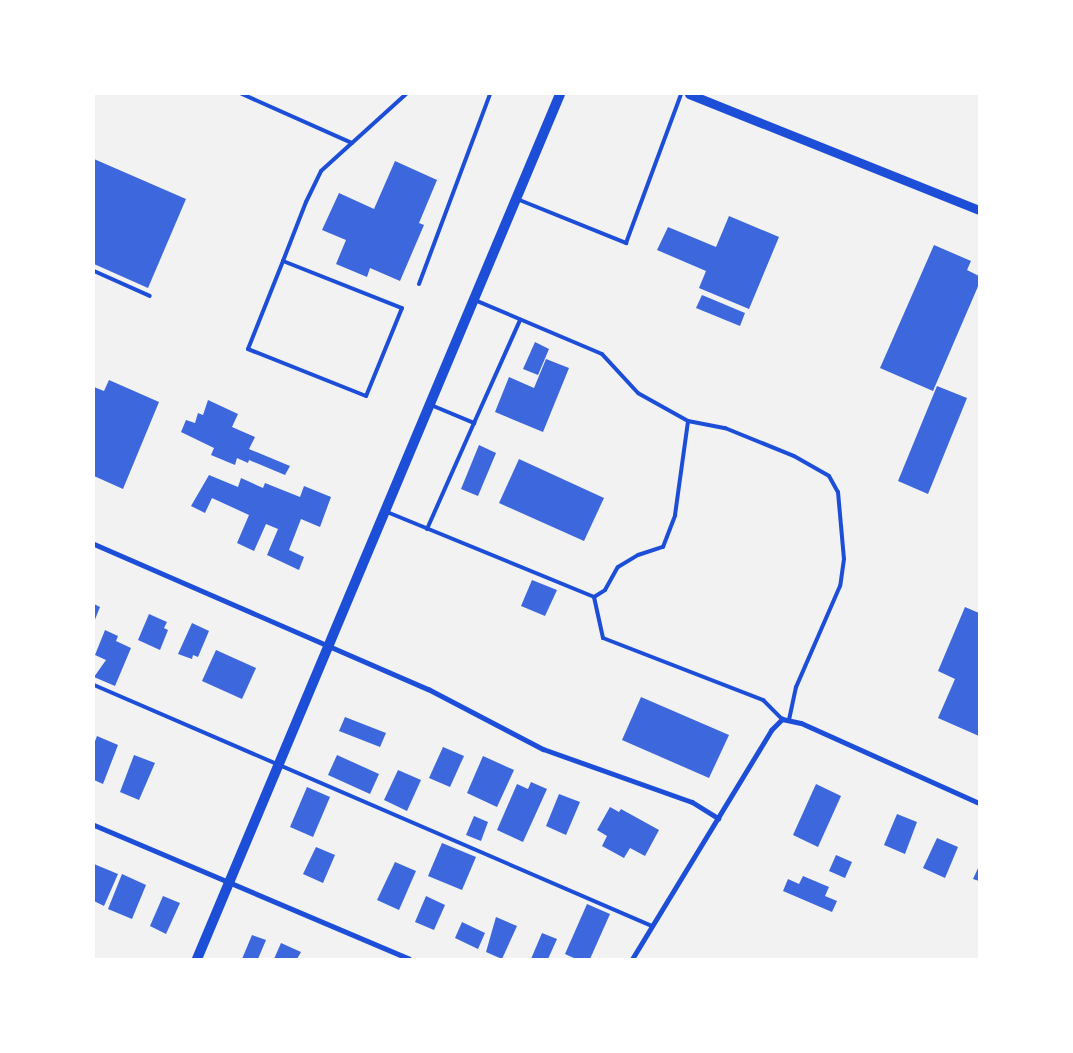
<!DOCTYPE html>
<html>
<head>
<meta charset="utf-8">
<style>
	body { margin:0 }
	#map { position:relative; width:1073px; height:1053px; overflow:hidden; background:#f2f2f2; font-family:"PT Serif",serif }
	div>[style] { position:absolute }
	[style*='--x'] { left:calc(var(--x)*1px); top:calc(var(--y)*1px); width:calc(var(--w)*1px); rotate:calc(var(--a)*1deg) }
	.building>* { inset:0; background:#3d67dc }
	.service>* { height:4px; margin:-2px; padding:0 2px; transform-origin:2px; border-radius:2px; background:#1d4ed8 }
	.minor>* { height:5px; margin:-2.5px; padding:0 2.5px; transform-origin:2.5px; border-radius:2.5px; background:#1d4ed8 }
	.tertiary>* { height:9px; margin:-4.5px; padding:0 4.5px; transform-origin:4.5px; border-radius:4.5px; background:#1d4ed8 }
	.secondary>* { height:10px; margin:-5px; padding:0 5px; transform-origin:5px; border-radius:5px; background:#1d4ed8 }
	span { translate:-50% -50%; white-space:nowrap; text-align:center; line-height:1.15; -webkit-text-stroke:5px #fff; paint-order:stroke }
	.frame { position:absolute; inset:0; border:95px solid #fff; pointer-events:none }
</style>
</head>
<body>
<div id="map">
	<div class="building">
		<i style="clip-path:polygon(94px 159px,186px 199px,148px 288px,94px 264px)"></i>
		<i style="clip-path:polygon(395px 161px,437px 180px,419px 223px,424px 225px,400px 281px,370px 268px,367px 277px,336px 264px,346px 240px,322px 230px,339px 193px,374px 209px)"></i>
		<i style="clip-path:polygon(729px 216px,779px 237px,749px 309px,699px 288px,706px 271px,657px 250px,668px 227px,716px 247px)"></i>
		<i style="clip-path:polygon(934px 245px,971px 261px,967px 270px,979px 276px,979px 284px,933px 391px,880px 368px)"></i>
		<i style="clip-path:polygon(702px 295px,745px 313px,740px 326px,696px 308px)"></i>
		<i style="clip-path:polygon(535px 342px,549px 349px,538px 375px,523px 369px)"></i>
		<i style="clip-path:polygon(546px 359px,569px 368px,543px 432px,495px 412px,509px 377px,534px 388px)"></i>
		<i style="clip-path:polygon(109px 380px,159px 402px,123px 489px,94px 476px,94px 387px,104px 391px)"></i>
		<i style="clip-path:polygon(937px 386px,967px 398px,928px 494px,898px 481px)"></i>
		<i style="clip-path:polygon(208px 400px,238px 414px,232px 427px,255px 437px,249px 449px,290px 466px,285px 475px,249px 460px,248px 463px,237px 458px,235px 465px,211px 455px,214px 448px,181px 432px,186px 420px,195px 423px,198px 413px,203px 415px)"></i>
		<i style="clip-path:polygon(479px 445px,496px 453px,478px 496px,461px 489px)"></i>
		<i style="clip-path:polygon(519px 459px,604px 498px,584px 541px,499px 503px)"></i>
		<i style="clip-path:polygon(209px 475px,238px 487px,241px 478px,263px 488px,265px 483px,300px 497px,304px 486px,331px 497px,320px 527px,301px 519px,289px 550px,304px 557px,299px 570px,267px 555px,278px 529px,266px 524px,254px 551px,237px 543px,249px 515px,212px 498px,205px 513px,191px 506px)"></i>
		<i style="clip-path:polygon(532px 580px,557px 590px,545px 616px,521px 606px)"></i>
		<i style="clip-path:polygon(94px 604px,100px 607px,94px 622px)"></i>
		<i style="clip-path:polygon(965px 607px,979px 613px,979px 736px,938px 718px,955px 679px,938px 671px)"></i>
		<i style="clip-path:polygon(149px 614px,167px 622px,164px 628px,168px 630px,160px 650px,138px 640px)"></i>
		<i style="clip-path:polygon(192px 623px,209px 631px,198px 657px,193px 655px,192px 659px,178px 654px)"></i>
		<i style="clip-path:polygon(105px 630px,118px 636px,116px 641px,131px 648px,115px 686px,94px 677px,106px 660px,95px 655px)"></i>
		<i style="clip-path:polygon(216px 650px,256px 668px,242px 699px,202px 681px)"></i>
		<i style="clip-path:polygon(641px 697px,729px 735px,709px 778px,622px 740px)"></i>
		<i style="clip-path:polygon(345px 717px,386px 733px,380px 747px,339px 731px)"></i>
		<i style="clip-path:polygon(97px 736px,118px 745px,103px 784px,94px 780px,94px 744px)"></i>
		<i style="clip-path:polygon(443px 747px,464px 756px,450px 787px,429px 778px)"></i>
		<i style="clip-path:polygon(134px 755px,155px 763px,139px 800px,120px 792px)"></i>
		<i style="clip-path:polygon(337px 755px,379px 774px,370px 794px,328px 775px)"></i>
		<i style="clip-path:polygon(483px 756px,514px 770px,497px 807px,467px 793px)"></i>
		<i style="clip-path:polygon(398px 770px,421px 780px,407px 811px,384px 800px)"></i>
		<i style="clip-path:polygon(531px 782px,547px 789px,523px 842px,497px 830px,517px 784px,528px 789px)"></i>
		<i style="clip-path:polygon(816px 784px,841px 796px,818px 847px,793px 835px)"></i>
		<i style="clip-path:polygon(307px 787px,330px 797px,313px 837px,290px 827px)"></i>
		<i style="clip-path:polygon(559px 794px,580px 802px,566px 835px,546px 826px)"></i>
		<i style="clip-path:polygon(610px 807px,619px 812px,621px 809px,659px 830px,645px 856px,630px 848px,624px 858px,602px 846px,607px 836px,597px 830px)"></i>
		<i style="clip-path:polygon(897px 814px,917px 822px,905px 854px,884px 845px)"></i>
		<i style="clip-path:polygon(474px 816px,488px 822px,481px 841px,466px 835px)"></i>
		<i style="clip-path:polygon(937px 838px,958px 847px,945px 878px,923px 868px)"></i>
		<i style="clip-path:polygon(442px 843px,476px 857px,462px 890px,428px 876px)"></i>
		<i style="clip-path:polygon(316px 847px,335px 855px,323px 883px,303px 874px)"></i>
		<i style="clip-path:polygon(836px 855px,852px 862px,845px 878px,829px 871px)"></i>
		<i style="clip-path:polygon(395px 862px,416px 871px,399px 910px,377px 900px)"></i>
		<i style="clip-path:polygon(94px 864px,118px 874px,104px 906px,94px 901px)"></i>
		<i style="clip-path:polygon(979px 866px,979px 881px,973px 879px)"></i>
		<i style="clip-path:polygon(122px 874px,146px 885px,132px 919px,108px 909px)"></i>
		<i style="clip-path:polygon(803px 876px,829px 887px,825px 896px,837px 901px,832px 912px,783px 891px,788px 879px,799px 884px)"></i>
		<i style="clip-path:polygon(163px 896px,180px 903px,166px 934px,150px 926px)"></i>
		<i style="clip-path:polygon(426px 896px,445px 905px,434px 930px,415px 922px)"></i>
		<i style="clip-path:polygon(587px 904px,610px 914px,590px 959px,576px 959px,565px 954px)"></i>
		<i style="clip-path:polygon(496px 917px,517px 926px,502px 959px,486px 952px)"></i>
		<i style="clip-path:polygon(462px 922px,485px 933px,478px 949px,455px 938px)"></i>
		<i style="clip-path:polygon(542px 933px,557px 939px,548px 959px,531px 959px)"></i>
		<i style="clip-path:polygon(252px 935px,266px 940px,258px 959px,242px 959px)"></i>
		<i style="clip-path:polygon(281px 943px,301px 952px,297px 959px,274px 959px)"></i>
	</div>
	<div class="service">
		<i style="--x:242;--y:94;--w:120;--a:24"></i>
		<i style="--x:352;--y:143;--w:73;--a:-42.2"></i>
		<i style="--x:517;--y:199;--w:118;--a:22"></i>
		<i style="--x:626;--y:243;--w:159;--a:-69.7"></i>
		<i style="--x:283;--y:261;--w:128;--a:21.6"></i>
		<i style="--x:402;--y:308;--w:95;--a:112.2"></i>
		<i style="--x:366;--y:396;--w:127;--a:-158.3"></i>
		<i style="--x:248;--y:349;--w:95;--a:-68.3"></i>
		<i style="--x:283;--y:261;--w:63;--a:-68.7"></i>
		<i style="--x:306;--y:202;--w:34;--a:-64"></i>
		<i style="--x:321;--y:171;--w:42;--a:-42.1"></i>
		<i style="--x:94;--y:271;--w:61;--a:24.1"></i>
		<i style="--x:419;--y:284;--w:203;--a:-69.5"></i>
		<i style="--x:431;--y:405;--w:47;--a:22.7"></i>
		<i style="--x:474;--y:423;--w:113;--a:-65.9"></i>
		<i style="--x:688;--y:421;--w:38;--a:11"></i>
		<i style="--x:725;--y:428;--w:74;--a:22.1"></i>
		<i style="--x:794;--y:456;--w:40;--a:29.7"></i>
		<i style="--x:829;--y:476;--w:18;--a:61"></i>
		<i style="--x:838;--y:492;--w:67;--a:84.9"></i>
		<i style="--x:844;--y:559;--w:27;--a:98"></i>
		<i style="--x:840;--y:586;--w:110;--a:113.5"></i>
		<i style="--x:796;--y:687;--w:34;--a:102"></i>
		<i style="--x:387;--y:512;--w:224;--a:22.3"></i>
		<i style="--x:594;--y:597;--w:13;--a:-32"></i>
		<i style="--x:605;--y:590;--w:26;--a:-61"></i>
		<i style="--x:618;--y:567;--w:23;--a:-31"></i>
		<i style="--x:638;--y:555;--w:26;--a:-18"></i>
		<i style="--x:663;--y:547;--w:34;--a:-69"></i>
		<i style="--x:675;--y:515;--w:95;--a:-82.1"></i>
		<i style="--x:688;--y:421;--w:57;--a:-150.8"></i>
		<i style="--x:638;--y:393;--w:53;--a:-132.7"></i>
		<i style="--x:602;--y:354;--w:138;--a:-157"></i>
		<i style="--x:427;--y:529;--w:116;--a:-66.1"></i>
		<i style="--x:594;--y:597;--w:42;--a:77.6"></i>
		<i style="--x:603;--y:638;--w:172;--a:21.2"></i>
		<i style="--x:763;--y:700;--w:27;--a:45"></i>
		<i style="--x:94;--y:685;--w:608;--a:23.36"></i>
	</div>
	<div class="minor">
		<i style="--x:94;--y:544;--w:364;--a:23.5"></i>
		<i style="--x:428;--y:689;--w:130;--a:27.6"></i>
		<i style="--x:543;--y:749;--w:158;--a:19.6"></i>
		<i style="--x:692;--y:802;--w:31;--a:32"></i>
		<i style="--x:94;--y:825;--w:342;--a:23"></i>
		<i style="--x:632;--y:959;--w:268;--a:-58.7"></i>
		<i style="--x:771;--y:730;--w:16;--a:-45"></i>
		<i style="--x:782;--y:719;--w:19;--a:12"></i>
		<i style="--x:801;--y:723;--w:195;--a:24.2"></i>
	</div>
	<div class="tertiary">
		<i style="--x:689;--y:94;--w:312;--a:21.8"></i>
	</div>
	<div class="secondary">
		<i style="--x:197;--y:959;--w:938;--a:-67.23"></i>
	</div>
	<div class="frame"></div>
</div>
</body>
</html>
